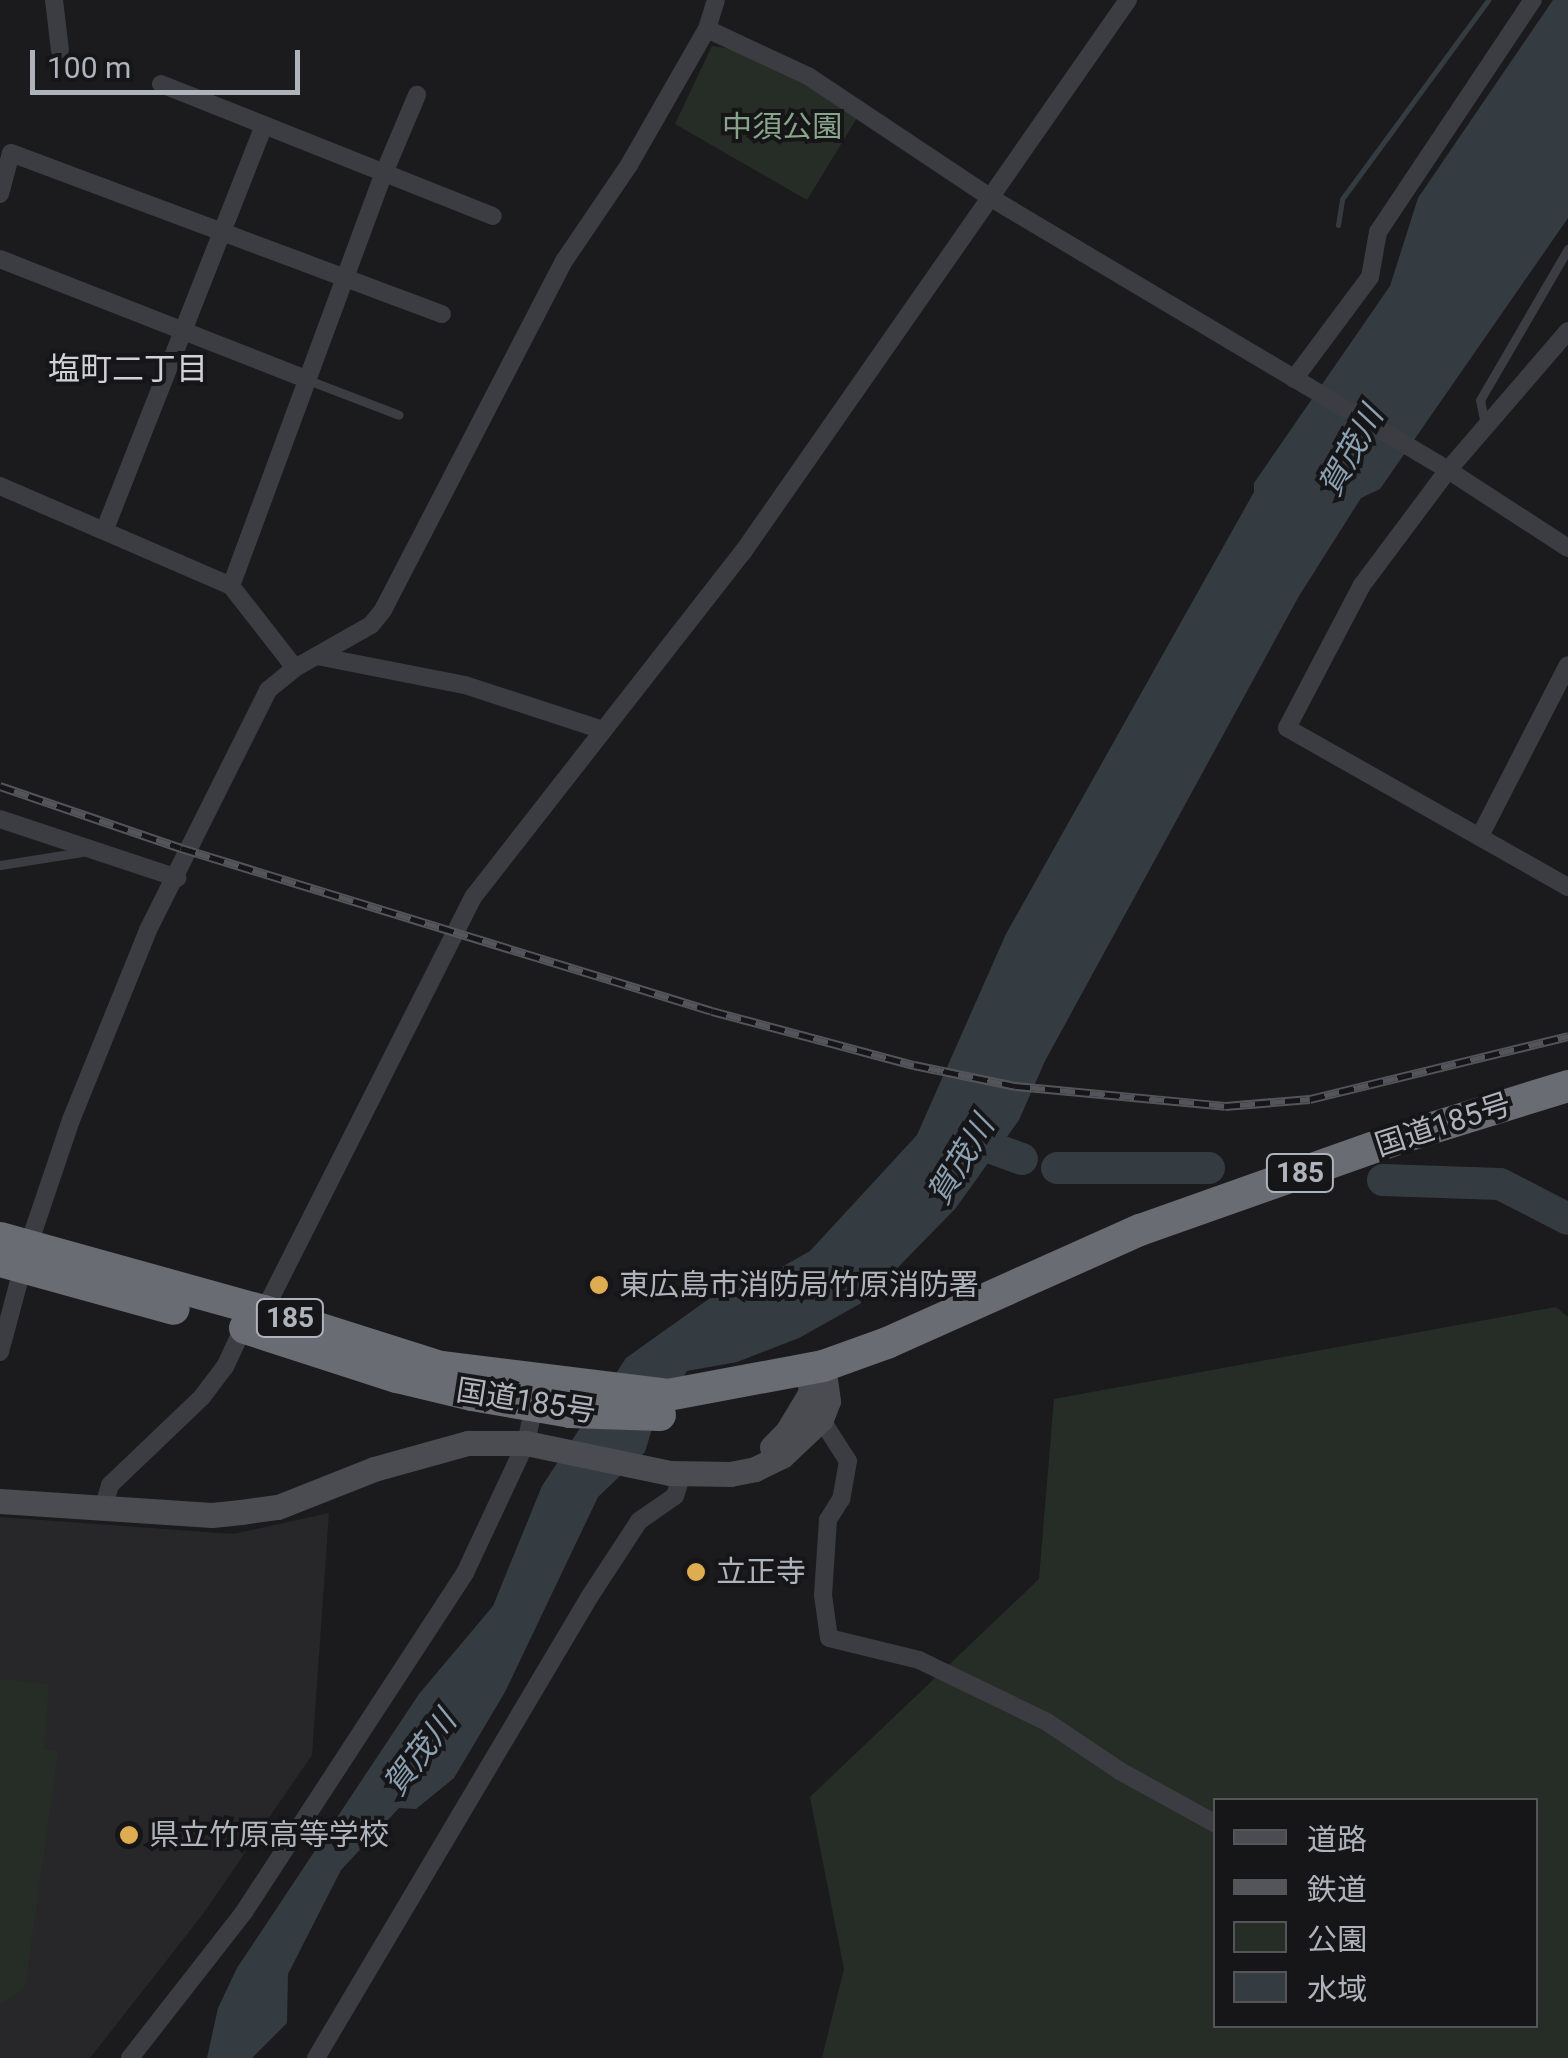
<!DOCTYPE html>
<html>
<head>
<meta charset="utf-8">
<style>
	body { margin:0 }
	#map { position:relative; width:1568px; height:2058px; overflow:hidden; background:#1b1b1d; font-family:Roboto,"Noto Sans JP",sans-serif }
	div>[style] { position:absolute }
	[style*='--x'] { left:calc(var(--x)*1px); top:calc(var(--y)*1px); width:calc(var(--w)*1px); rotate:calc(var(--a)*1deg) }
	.built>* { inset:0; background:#27272a }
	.green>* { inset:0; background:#252d26 }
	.water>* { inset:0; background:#343c42 }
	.stream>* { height:5px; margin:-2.5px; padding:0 2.5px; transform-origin:2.5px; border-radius:2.5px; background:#343c42 }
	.river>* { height:32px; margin:-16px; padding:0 16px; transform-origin:16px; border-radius:16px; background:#343c42 }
	.lane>* { height:9px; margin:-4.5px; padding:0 4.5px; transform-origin:4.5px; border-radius:4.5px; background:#3c3d42 }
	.street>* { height:18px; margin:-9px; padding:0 9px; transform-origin:9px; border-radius:9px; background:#3c3d42 }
	.secondary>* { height:25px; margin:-12.5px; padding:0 12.5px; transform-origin:12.5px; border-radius:12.5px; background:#4b4c51 }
	.highway>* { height:32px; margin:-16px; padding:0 16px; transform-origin:16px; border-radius:16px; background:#696c72 }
	.rail>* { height:9px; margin-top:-4.5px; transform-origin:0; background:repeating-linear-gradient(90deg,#161618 0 15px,#54555a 0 30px); box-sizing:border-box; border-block:2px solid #54555a }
	.dots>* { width:28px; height:28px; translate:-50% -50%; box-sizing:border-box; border:5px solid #161618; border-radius:50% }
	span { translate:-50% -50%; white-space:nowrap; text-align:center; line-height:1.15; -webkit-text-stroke:8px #161618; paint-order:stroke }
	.shield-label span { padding:2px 8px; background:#161618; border:2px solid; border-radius:8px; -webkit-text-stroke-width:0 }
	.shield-label { font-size:28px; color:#afb3bb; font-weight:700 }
	.park-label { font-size:30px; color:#88a48a }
	.street-label { font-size:30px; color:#afb3bb }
	.poi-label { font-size:30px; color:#afb3bb }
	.left { translate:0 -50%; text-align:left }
	.neighbourhood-label { font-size:32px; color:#d0d2d7 }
	.water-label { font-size:32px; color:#8ba0b1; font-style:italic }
	.legend { position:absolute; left:1213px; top:1798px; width:325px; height:230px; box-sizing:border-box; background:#161618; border:2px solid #535559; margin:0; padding:12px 18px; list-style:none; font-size:30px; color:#afb3bb }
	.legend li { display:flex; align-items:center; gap:20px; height:50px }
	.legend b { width:50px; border:2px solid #535559 }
	.scale { position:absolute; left:30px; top:50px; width:270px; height:45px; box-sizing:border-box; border:5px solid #afb3bb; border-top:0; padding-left:12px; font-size:30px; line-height:35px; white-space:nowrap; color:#afb3bb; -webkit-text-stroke:8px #161618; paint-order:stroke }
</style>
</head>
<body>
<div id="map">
	<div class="built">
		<i style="clip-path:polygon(329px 1513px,312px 1755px,203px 1914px,90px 2058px,0 2058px,0 1517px,233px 1534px)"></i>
	</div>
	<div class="green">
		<i style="clip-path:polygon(712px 46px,739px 50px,805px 83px,857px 118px,807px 200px,675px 124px)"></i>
		<i style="clip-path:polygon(evenodd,1556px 1307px,1568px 1317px,1568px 2058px,822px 2058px,844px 1969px,810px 1797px,1039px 1579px,1054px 1399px,1556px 1307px,1216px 1800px,1536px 1800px,1536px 2026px,1216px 2026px,1216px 1800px)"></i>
		<i style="clip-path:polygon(0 1679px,49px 1684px,44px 1749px,58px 1752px,25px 1987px,4px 2002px,0 2002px)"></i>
	</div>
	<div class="water">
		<i style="clip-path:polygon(1553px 0,1568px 0,1568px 218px,1380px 489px,1361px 498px,1299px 596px,1045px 1061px,1019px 1120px,955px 1209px,865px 1301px,799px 1338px,737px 1362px,687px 1371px,654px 1422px,645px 1452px,598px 1497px,505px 1692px,454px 1778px,416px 1809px,399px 1808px,341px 1870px,288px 1974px,287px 2023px,252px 2058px,207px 2058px,218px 2008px,237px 1968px,419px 1694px,493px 1606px,542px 1486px,626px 1358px,713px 1296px,752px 1284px,810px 1251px,917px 1135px,1006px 934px,1254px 492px,1254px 483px,1390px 286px,1418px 198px)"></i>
	</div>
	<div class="stream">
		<i style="--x:1338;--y:225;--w:26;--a:-81"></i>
		<i style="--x:1342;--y:199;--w:247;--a:-53.7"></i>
	</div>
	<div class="river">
		<i style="--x:972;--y:1141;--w:53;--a:19.8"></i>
		<i style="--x:1057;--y:1168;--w:152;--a:0"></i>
		<i style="--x:1383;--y:1180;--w:117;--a:2"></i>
		<i style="--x:1500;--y:1184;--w:76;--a:27.2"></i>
	</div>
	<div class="lane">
		<i style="--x:308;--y:380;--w:97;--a:21"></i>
		<i style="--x:1485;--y:425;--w:25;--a:-101"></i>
		<i style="--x:1480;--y:400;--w:175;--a:-59.8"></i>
		<i style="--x:0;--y:865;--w:83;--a:-9"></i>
	</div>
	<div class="street">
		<i style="--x:54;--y:0;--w:50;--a:83.2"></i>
		<i style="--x:707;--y:29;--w:111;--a:25"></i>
		<i style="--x:808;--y:76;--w:220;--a:33.7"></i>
		<i style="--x:991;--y:198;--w:532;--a:30.76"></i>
		<i style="--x:1448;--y:470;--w:143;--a:33"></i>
		<i style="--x:161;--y:84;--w:357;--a:21.7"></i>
		<i style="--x:0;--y:194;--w:42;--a:-75"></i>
		<i style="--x:11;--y:153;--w:460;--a:20.5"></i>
		<i style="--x:0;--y:259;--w:331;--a:21.4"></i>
		<i style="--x:1568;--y:331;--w:184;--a:130.8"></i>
		<i style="--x:1448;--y:470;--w:144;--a:126.8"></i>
		<i style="--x:1362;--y:585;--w:161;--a:117.7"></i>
		<i style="--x:1287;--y:728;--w:323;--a:29.5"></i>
		<i style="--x:1294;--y:379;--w:127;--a:-53.3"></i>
		<i style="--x:1370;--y:277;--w:46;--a:-79.9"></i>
		<i style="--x:1378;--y:232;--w:279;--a:-56.3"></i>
		<i style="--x:0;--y:486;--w:252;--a:23.4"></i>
		<i style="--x:231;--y:586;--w:104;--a:52"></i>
		<i style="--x:105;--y:529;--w:434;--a:-68.5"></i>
		<i style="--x:231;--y:586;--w:440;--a:-69.7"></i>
		<i style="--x:384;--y:173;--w:85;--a:-67.1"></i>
		<i style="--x:317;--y:656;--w:151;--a:11.1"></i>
		<i style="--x:465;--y:685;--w:142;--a:18.1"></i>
		<i style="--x:0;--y:819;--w:187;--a:18.4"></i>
		<i style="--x:1480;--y:836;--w:192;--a:-62.8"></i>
		<i style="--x:0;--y:1352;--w:112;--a:-75"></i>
		<i style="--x:29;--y:1244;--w:131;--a:-71.3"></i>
		<i style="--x:71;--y:1120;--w:205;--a:-67.9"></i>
		<i style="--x:148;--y:930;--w:268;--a:-63.4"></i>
		<i style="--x:268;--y:690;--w:35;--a:-39"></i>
		<i style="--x:295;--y:668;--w:87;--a:-29.5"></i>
		<i style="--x:371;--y:625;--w:19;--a:-51"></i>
		<i style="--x:383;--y:610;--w:393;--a:-62.6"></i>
		<i style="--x:564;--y:261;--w:116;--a:-55.9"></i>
		<i style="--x:629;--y:165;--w:157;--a:-60.2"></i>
		<i style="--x:707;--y:29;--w:30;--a:-73"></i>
		<i style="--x:821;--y:1419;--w:50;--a:57.3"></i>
		<i style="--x:848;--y:1461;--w:39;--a:100"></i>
		<i style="--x:841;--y:1499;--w:25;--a:122"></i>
		<i style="--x:828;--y:1520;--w:75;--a:93.8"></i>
		<i style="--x:823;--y:1595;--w:43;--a:82.1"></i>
		<i style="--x:829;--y:1638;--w:93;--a:13.7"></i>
		<i style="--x:919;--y:1660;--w:142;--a:25.8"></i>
		<i style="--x:1047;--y:1722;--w:88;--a:33.9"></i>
		<i style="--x:1120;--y:1771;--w:110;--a:28.9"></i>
		<i style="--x:104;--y:1506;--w:22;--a:-74"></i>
		<i style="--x:110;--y:1485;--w:127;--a:-43.7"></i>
		<i style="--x:202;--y:1397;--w:38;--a:-53"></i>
		<i style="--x:225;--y:1367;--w:43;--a:-65.2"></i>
		<i style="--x:243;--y:1328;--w:27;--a:-39"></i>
		<i style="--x:264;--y:1311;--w:465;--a:-63.2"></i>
		<i style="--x:474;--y:896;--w:437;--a:-52"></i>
		<i style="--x:743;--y:552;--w:673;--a:-55.11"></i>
		<i style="--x:130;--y:2058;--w:185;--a:-52"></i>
		<i style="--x:244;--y:1912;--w:405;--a:-56.9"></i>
		<i style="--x:465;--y:1573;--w:144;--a:-64.9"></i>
		<i style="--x:526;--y:1443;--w:38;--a:-78"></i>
		<i style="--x:316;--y:2058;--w:537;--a:-59.33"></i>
		<i style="--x:590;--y:1596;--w:90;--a:-56.8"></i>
		<i style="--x:639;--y:1521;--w:44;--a:-34.8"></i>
		<i style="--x:675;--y:1496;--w:23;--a:-72"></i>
	</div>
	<div class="secondary">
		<i style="--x:772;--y:1447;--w:21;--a:-45"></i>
		<i style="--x:787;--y:1432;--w:47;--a:-59"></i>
		<i style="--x:811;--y:1392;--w:22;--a:-98"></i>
		<i style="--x:0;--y:1501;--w:212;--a:3.8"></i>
		<i style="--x:212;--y:1515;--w:29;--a:-6"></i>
		<i style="--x:241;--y:1512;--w:37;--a:-8"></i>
		<i style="--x:278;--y:1507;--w:103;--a:-21.6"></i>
		<i style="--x:374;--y:1469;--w:98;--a:-15.5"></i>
		<i style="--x:468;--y:1443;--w:58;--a:0"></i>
		<i style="--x:526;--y:1443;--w:147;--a:11.8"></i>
		<i style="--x:670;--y:1473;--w:60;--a:1"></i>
		<i style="--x:730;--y:1474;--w:25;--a:-11"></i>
		<i style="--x:755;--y:1469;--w:30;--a:-26"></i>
		<i style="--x:782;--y:1456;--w:54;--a:-43.5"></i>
		<i style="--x:821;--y:1419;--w:19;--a:-69"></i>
		<i style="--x:828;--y:1401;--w:35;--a:-98"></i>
	</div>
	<div class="highway">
		<i style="--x:0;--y:1238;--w:274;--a:15.5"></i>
		<i style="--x:264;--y:1311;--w:186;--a:17.6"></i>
		<i style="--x:441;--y:1367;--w:229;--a:7"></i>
		<i style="--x:668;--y:1395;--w:158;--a:-10.6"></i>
		<i style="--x:823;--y:1366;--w:68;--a:-19.8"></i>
		<i style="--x:887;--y:1343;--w:277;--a:-24.1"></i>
		<i style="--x:1140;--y:1230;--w:276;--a:-19.5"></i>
		<i style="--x:1400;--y:1138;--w:176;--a:-17.2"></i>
		<i style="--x:0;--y:1261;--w:180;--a:15.4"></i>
		<i style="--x:245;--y:1328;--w:160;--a:17.9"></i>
		<i style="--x:397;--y:1377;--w:77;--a:13.5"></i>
		<i style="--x:472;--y:1395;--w:99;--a:9.8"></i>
		<i style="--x:570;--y:1412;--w:90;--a:1.9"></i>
	</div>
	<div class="rail">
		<i style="--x:0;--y:786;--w:191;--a:18.9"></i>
		<i style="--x:181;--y:848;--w:555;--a:17.06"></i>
		<i style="--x:712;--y:1011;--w:209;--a:15"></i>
		<i style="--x:914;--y:1065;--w:103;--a:11.7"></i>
		<i style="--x:1015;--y:1086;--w:211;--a:5.4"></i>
		<i style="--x:1225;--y:1106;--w:85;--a:-4.7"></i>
		<i style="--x:1310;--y:1099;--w:266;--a:-13.7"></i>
	</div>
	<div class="dots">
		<i style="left:599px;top:1285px;background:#dfad51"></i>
		<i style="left:696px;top:1572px;background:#dfad51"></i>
		<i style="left:129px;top:1835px;background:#dfad51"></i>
	</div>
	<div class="shield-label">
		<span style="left:1300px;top:1173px">185</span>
		<span style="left:290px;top:1318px">185</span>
	</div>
	<div class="park-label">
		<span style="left:782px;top:127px">中須公園</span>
	</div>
	<div class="street-label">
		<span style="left:1443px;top:1125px;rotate:-18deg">国道185号</span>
		<span style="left:526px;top:1401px;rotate:9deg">国道185号</span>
	</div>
	<div class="poi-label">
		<span class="left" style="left:619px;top:1285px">東広島市消防局竹原消防署</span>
		<span class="left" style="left:716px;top:1572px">立正寺</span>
		<span class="left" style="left:149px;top:1835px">県立竹原高等学校</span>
	</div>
	<div class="neighbourhood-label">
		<span style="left:128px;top:369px">塩町二丁目</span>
	</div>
	<div class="water-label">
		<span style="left:1351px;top:451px;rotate:-61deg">賀茂川</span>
		<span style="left:961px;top:1160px;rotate:-59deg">賀茂川</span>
		<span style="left:420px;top:1753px;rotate:-53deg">賀茂川</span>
	</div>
	<ul class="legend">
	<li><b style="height:12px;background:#4b4c51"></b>道路</li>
	<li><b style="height:12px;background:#54555a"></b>鉄道</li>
	<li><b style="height:28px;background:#252d26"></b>公園</li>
	<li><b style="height:28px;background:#343c42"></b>水域</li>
	</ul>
	<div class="scale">100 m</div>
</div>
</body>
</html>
